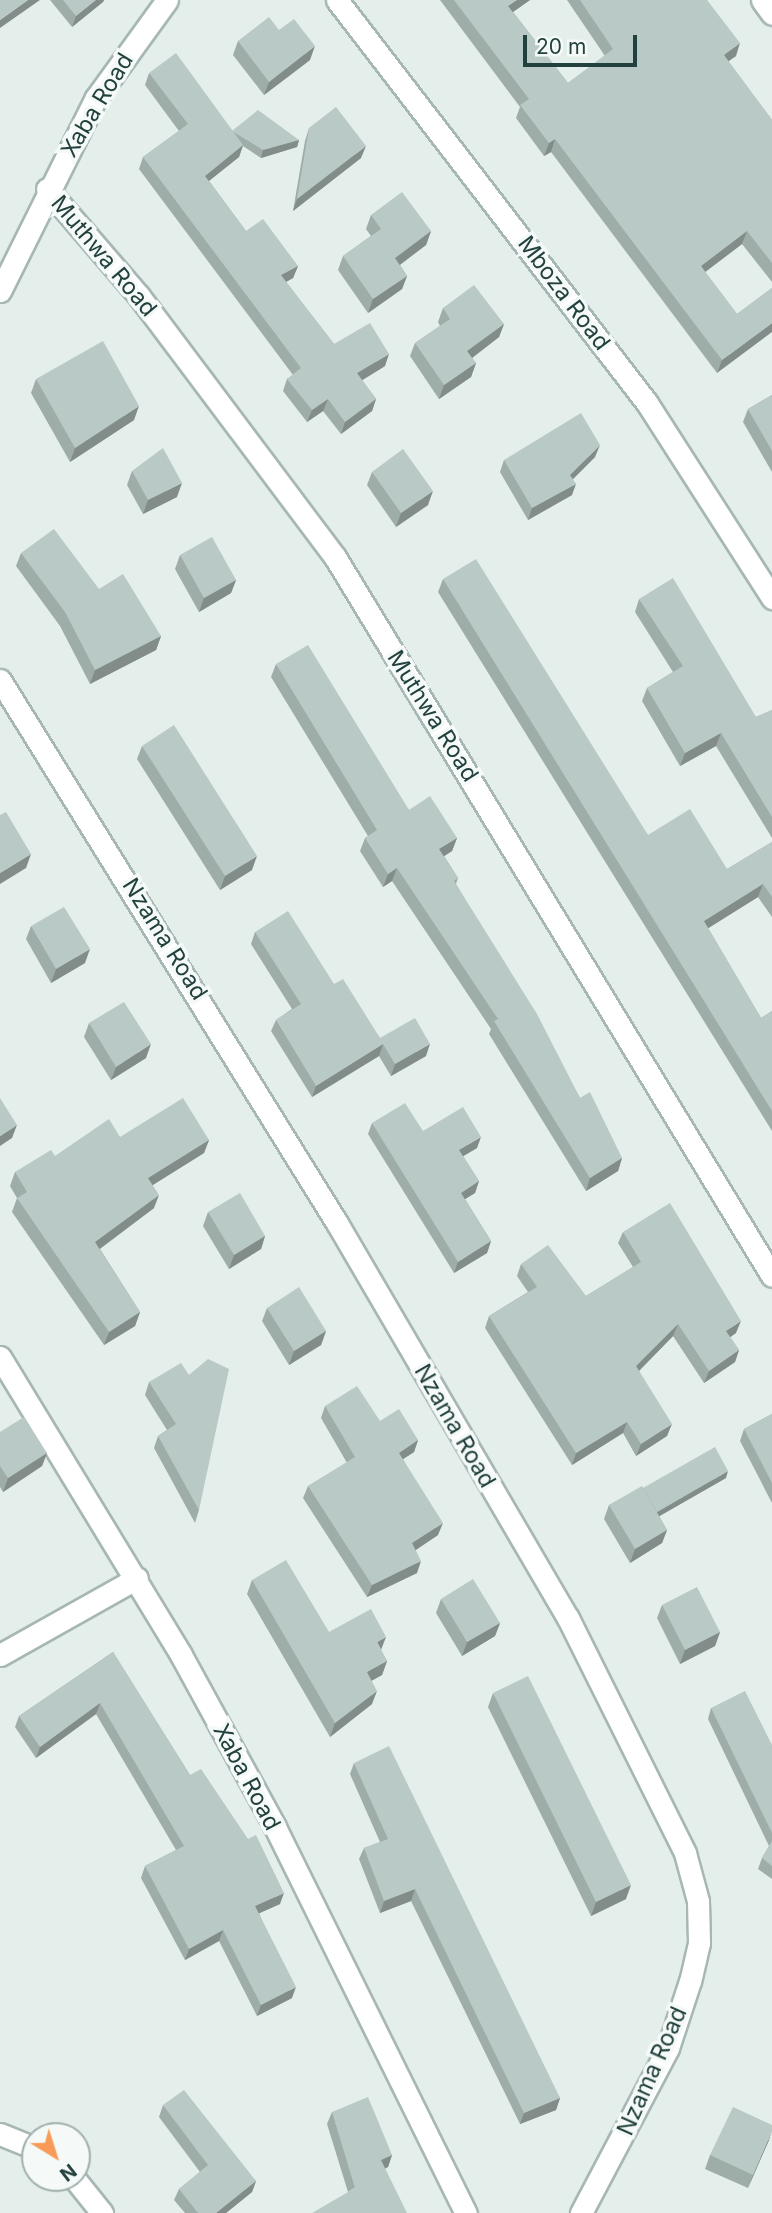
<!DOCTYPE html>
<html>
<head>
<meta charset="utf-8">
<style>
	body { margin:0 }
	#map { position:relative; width:772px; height:2213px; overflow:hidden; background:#e4eeeb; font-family:Inter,sans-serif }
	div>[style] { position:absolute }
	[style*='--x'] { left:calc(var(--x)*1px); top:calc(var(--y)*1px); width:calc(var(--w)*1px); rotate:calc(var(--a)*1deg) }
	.roads { filter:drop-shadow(2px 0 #a6b7b4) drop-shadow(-2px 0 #a6b7b4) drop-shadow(0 2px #a6b7b4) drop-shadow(0 -2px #a6b7b4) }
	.minor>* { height:21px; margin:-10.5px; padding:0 10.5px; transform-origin:10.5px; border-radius:10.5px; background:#fff }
	.wall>* { inset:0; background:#9fada9 }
	.shaded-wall>* { inset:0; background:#828d8a }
	.building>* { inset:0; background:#b9c9c5 }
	span { translate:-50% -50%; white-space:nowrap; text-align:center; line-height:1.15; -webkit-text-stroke:7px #f5faf8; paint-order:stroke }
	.street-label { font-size:23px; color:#22413e }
	.north { position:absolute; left:21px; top:2122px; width:70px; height:70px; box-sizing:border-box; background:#f5faf8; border:2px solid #a1b0ae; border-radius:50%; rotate:142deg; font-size:19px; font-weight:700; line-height:28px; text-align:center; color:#22413e }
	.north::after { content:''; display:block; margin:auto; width:24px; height:32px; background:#f89b58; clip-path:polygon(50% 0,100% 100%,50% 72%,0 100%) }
	.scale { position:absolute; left:523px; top:35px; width:114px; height:32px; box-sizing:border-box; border:4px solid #22413e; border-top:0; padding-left:9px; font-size:21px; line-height:24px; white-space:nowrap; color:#22413e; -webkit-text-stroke:5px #f5faf8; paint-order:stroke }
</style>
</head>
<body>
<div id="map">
	<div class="roads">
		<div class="minor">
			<i style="--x:337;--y:0;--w:508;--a:52.43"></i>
			<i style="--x:647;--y:403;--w:232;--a:57.3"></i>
			<i style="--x:762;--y:0;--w:17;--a:54"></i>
			<i style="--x:47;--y:189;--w:141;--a:49.3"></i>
			<i style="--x:139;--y:296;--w:326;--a:53.1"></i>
			<i style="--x:335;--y:557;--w:841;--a:58.71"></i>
			<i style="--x:0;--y:291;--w:216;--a:-63.6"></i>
			<i style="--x:96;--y:98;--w:121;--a:-54.1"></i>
			<i style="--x:0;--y:680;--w:639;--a:58.18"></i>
			<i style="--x:337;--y:1223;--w:458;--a:59.7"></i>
			<i style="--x:568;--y:1618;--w:263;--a:63.5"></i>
			<i style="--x:685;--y:1853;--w:50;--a:74.8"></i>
			<i style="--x:698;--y:1901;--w:42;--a:88.6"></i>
			<i style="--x:699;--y:1943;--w:39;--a:103"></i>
			<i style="--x:690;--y:1981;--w:71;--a:108.2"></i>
			<i style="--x:668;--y:2048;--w:187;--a:117.8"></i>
			<i style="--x:0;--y:1357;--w:349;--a:58.7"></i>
			<i style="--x:181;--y:1655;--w:196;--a:61.3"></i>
			<i style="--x:275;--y:1827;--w:431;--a:63.7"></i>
			<i style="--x:0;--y:1655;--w:157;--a:-29.3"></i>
			<i style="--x:0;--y:2134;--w:38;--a:22"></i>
			<i style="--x:74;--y:2178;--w:45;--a:51.3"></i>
		</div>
	</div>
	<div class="wall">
		<i style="clip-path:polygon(50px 0,104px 0,103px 2px,72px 27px)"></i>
		<i style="clip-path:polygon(440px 0,530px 0,513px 12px,568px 83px,605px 56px,567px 0,707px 0,736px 56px,728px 61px,772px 120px,772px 282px,742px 244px,705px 272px,737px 314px,772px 288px,717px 373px,551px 152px,544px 156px,516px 118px,520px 107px)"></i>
		<i style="clip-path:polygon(279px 30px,310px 60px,264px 95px,233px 55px,238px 41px)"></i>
		<i style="clip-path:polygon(149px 73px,233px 131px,299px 140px,297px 147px,261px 158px,243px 146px,239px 157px,209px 181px,246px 231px,298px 266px,293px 278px,286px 282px,334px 344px,385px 366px,362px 380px,376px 399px,372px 411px,341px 434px,323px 411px,307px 422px,283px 391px,287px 379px,293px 375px,139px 169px,143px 157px,179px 131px,145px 85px)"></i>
		<i style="clip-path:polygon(309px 128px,361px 158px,293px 211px,305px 141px)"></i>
		<i style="clip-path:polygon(371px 215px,431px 231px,426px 245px,400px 265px,407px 276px,402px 289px,368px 313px,338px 270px,343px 256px,371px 236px,366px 229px)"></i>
		<i style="clip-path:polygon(443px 308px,504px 324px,499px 337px,472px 358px,476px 363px,471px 377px,439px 399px,410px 356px,415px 343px,440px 326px,438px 322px)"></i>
		<i style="clip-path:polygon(36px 379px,134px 420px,70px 462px,31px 393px)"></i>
		<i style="clip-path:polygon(772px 395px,772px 472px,743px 422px,748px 409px)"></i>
		<i style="clip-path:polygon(595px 457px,573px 479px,572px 495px,528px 520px,500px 472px,504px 460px)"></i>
		<i style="clip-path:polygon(132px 471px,177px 497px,143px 514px,127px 485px)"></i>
		<i style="clip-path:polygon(372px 472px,428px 505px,396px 527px,367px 485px)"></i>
		<i style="clip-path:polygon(21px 553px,161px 636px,156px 650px,90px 684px,60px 626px,16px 566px)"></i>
		<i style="clip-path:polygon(180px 555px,236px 580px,231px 593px,199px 612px,175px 569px)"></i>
		<i style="clip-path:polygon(443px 579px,648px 835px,727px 869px,772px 842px,772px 917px,758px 897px,708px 928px,761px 1018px,772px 1011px,772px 1131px,438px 592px)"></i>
		<i style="clip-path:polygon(639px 599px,756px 717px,772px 710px,772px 838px,716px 746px,680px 766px,642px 701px,647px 688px,673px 672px,635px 612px)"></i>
		<i style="clip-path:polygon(276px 664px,409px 810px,457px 838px,452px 851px,444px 856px,458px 878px,456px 884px,580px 1098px,622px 1158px,618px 1171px,586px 1191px,489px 1034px,491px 1029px,392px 881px,383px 887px,360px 851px,365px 838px,368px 836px,271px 677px)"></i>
		<i style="clip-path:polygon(142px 746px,252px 870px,220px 890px,137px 759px)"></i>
		<i style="clip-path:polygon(31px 926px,85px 963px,51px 983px,26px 939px)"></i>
		<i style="clip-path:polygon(255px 932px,334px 984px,380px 1038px,426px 1056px,391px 1076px,379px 1056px,312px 1097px,271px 1031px,276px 1020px,292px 1009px,251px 944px)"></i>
		<i style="clip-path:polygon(89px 1023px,146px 1058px,111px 1080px,84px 1037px)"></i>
		<i style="clip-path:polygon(372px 1123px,423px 1131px,477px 1148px,463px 1156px,479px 1181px,475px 1193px,465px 1199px,491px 1241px,487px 1253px,454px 1273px,368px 1134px)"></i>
		<i style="clip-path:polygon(120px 1137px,209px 1140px,204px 1153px,153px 1185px,154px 1208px,100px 1249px,140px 1312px,135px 1326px,104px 1345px,12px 1212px,17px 1198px,10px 1186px,15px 1172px,55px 1156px)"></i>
		<i style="clip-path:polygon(208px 1212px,265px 1236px,261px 1249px,229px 1269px,203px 1226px)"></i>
		<i style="clip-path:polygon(623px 1232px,736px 1333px,730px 1337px,739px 1350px,735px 1362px,704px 1383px,673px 1336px,639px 1371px,667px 1436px,636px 1456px,623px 1433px,572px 1465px,485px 1328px,489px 1316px,528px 1292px,517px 1276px,521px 1264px,586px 1296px,633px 1267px,618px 1243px)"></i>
		<i style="clip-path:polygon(267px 1308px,326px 1331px,321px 1345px,289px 1365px,262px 1321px)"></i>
		<i style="clip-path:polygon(189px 1375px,199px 1510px,195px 1523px,154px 1448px,158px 1436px,167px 1430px,145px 1395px,149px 1382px)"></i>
		<i style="clip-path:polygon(325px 1406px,380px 1421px,418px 1440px,414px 1452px,403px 1459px,438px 1535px,416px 1550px,417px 1573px,367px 1597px,303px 1498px,308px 1486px,347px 1463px,321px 1418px)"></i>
		<i style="clip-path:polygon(772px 1414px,772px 1503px,740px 1441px,744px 1429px)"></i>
		<i style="clip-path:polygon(0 1432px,47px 1453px,42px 1466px,3px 1492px,0 1487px)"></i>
		<i style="clip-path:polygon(726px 1478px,659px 1516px,667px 1530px,662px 1543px,630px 1563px,604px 1519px,609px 1505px,643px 1488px)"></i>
		<i style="clip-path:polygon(252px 1580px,329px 1632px,381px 1650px,387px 1661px,382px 1675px,371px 1681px,372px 1704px,330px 1737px,247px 1594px)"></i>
		<i style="clip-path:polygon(441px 1599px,500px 1623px,495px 1636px,462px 1656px,436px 1613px)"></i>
		<i style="clip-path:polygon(662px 1605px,720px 1632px,715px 1646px,680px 1664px,657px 1618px)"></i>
		<i style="clip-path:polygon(113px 1652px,190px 1775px,280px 1904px,259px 1913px,292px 1998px,257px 2016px,219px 1941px,185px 1960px,141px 1878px,145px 1866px,176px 1850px,96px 1714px,36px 1758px,15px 1727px,19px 1716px)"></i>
		<i style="clip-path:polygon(493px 1693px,626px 1899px,591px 1916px,488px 1707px)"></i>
		<i style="clip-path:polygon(711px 1708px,772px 1745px,772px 1879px,758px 1869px,762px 1858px,769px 1846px,708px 1719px)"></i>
		<i style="clip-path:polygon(354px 1763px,560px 2098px,556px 2110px,520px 2124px,411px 1901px,380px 1913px,359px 1859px,364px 1848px,380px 1842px,350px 1774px)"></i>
		<i style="clip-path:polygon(163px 2105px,256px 2181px,252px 2192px,226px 2213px,185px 2213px,174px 2200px,179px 2189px,200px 2172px,159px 2117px)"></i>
		<i style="clip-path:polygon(332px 2112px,392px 2155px,388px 2167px,348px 2192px,327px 2124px)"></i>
		<i style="clip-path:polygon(769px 2140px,748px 2188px,705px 2169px,710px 2155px)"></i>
	</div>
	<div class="shaded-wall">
		<i style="clip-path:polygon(28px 0,40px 0,0 28px,0 20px)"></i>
		<i style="clip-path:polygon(96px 0,104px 0,103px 2px,72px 27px,76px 16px)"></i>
		<i style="clip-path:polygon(517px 0,530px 0,503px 19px,508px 6px)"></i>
		<i style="clip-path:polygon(740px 43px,736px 56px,719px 68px,724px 55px)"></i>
		<i style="clip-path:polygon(315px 46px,310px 60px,264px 95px,269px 82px)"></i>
		<i style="clip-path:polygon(555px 139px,551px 152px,544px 156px,549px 143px)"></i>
		<i style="clip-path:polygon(299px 140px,297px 147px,261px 158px,263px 150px)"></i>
		<i style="clip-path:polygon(243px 145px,239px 157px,200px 188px,205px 176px)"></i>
		<i style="clip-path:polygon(366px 146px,361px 158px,293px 211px,297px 199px)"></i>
		<i style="clip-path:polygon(431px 231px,426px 245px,390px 272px,395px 258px)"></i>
		<i style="clip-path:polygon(747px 231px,742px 244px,696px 279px,701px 266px)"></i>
		<i style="clip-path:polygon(298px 266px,293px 278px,277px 287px,281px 275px)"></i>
		<i style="clip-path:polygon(407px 276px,402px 289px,368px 313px,373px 299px)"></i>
		<i style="clip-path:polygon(772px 323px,772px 332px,717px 373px,722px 360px)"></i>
		<i style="clip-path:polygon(504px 324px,499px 337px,463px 365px,467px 351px)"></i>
		<i style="clip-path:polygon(389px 354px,385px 366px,353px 386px,357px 373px)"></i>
		<i style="clip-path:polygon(476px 363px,471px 377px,439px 399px,444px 385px)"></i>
		<i style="clip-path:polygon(328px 399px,323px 411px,307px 422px,312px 410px)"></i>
		<i style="clip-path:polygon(376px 399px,372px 411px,341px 434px,345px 422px)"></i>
		<i style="clip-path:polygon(139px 406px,134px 420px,70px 462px,75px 448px)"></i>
		<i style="clip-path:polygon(600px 445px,595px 457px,566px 486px,570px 475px)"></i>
		<i style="clip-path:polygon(182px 483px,177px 497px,143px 514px,148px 500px)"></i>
		<i style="clip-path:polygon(576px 484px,572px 495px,528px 520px,532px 508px)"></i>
		<i style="clip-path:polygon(433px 491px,428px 505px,396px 527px,401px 513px)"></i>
		<i style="clip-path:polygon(236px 580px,231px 593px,199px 612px,204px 598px)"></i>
		<i style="clip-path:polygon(161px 636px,156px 650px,90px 684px,95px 670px)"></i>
		<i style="clip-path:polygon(721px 733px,716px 746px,680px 766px,685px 753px)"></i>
		<i style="clip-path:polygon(457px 838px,452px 851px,435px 862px,439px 849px)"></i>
		<i style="clip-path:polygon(31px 854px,26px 868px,0 884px,0 873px)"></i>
		<i style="clip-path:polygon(257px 856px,252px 870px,220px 890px,225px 876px)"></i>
		<i style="clip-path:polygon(397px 868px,392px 881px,383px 887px,388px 874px)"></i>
		<i style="clip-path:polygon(763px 884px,758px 897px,699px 934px,704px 921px)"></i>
		<i style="clip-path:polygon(90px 949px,85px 963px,51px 983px,56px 969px)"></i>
		<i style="clip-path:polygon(151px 1044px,146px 1058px,111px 1080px,116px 1067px)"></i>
		<i style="clip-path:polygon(383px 1044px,379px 1056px,312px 1097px,316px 1086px)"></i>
		<i style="clip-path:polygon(430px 1044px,426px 1056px,391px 1076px,395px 1064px)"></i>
		<i style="clip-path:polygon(17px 1125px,12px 1138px,0 1146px,0 1136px)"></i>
		<i style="clip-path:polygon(481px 1137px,477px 1148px,455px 1161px,459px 1150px)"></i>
		<i style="clip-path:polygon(209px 1140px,204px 1153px,143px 1191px,148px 1178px)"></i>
		<i style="clip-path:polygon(622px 1158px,618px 1171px,586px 1191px,590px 1178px)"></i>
		<i style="clip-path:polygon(479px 1181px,475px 1193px,457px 1204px,461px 1193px)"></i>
		<i style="clip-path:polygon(159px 1195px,154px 1208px,90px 1256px,95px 1242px)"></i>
		<i style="clip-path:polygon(265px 1236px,261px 1249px,229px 1269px,234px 1255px)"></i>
		<i style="clip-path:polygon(491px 1241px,487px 1253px,454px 1273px,458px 1262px)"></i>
		<i style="clip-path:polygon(140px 1312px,135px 1326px,104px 1345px,109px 1332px)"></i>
		<i style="clip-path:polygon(741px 1321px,736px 1333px,722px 1343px,726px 1331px)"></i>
		<i style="clip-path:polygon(678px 1324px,673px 1336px,632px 1378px,636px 1366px)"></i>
		<i style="clip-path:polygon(326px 1331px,321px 1345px,289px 1365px,294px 1351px)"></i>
		<i style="clip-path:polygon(739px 1350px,735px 1362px,704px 1383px,709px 1371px)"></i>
		<i style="clip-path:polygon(627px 1422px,623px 1433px,572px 1465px,576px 1453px)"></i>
		<i style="clip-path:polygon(672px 1424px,667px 1436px,636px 1456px,641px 1444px)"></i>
		<i style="clip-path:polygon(418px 1440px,414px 1452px,394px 1465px,399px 1453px)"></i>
		<i style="clip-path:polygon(47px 1453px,42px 1466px,3px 1492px,8px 1478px)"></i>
		<i style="clip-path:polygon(728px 1471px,726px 1478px,651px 1521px,654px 1514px)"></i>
		<i style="clip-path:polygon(443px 1523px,438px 1535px,408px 1555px,412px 1543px)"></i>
		<i style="clip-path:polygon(667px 1530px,662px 1543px,630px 1563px,635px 1549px)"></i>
		<i style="clip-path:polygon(421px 1561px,417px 1573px,367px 1597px,372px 1585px)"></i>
		<i style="clip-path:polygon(500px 1623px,495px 1636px,462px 1656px,467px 1642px)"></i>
		<i style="clip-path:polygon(720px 1632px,715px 1646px,680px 1664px,685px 1650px)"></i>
		<i style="clip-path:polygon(386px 1637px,381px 1650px,377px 1642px)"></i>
		<i style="clip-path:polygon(387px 1661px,382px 1675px,362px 1686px,367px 1672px)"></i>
		<i style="clip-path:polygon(377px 1691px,372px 1704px,330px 1737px,335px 1723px)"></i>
		<i style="clip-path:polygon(100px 1703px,96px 1714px,36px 1758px,40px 1747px)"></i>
		<i style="clip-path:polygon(631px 1885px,626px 1899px,591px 1916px,596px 1902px)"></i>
		<i style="clip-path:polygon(415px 1889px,411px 1901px,380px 1913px,384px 1901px)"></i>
		<i style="clip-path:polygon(284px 1893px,280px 1904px,251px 1917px,255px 1906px)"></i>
		<i style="clip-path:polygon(223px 1930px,219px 1941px,185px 1960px,189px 1949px)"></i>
		<i style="clip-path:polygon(296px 1987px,292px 1998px,257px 2016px,261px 2005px)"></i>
		<i style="clip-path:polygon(560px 2098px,556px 2110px,520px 2124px,524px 2113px)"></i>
		<i style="clip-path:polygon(772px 2131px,769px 2140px,748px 2188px,753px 2175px)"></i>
		<i style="clip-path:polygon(392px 2155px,388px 2167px,376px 2172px,381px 2160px)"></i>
		<i style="clip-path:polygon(256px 2181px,252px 2192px,226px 2213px,216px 2213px)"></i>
	</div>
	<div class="building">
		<i style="clip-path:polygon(0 0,28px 0,0 20px)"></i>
		<i style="clip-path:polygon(63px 0,96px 0,76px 16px)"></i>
		<i style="clip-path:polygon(454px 0,517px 0,508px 6px,568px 83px,613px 49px,580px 0,707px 0,740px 43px,724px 55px,772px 120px,772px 263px,747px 231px,701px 266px,737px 314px,772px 288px,772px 323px,722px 360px,555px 139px,549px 143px,520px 105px,529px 99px)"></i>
		<i style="clip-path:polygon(269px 17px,279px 30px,294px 19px,315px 46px,269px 82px,238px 41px)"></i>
		<i style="clip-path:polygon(176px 53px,243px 145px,205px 176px,246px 231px,263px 219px,298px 266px,281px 275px,334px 344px,370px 323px,389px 354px,357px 373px,376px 399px,345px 422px,328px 399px,312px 410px,287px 379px,301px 368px,143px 157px,188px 124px,149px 73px)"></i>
		<i style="clip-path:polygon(336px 107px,366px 146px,297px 199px,309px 128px)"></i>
		<i style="clip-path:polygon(258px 110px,299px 140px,263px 150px,232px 131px)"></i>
		<i style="clip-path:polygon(402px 192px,431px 231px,395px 258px,407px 276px,373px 299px,343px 256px,381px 229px,371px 215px)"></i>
		<i style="clip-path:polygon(474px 285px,504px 324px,467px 351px,476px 363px,444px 385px,415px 343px,450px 319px,443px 308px)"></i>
		<i style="clip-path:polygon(103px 341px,139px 406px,75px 448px,36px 379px)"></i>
		<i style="clip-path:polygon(772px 395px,772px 451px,748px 409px)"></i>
		<i style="clip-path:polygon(581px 413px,600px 445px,570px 475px,576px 484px,532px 508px,504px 460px)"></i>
		<i style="clip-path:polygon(163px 448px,182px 483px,148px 500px,132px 471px)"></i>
		<i style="clip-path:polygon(403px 449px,433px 491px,401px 513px,372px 472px)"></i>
		<i style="clip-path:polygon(54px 529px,99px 589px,123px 574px,161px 636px,95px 670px,65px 612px,21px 553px)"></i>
		<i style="clip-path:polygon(212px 537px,236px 580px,204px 598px,180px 555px)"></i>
		<i style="clip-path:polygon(476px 559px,648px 835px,690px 809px,727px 869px,772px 842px,772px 897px,763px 884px,704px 921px,761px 1018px,772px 1011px,772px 1111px,443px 579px)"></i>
		<i style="clip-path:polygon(673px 578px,756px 717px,772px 710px,772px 817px,721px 733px,685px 753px,647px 688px,683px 666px,639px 599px)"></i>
		<i style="clip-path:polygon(308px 645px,409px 810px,430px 796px,457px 838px,439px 849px,458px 878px,454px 881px,537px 1014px,580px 1098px,590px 1092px,622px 1158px,590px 1178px,494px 1021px,498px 1019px,397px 868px,388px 874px,365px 838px,377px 830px,276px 664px)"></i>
		<i style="clip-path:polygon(174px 725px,257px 856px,225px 876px,142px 746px)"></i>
		<i style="clip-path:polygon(6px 812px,31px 854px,0 873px,0 815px)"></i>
		<i style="clip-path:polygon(64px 907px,90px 949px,56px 969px,31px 926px)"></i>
		<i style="clip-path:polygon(288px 911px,334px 984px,343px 979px,380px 1038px,415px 1018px,430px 1044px,395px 1064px,383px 1044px,316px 1086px,276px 1020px,301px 1004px,255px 932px)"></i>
		<i style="clip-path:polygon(124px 1002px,151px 1044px,116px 1067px,89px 1023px)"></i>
		<i style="clip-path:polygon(0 1098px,17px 1125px,0 1136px)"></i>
		<i style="clip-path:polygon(183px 1098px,209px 1140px,148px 1178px,159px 1195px,95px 1242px,140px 1312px,109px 1332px,17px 1198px,27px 1192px,15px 1172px,51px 1150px,55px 1156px,109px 1119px,120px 1137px)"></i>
		<i style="clip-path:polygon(405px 1103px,423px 1131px,463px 1107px,481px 1137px,459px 1150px,479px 1181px,461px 1193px,491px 1241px,458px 1262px,372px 1123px)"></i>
		<i style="clip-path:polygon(240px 1193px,265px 1236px,234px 1255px,208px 1212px)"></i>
		<i style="clip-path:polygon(670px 1203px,741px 1321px,726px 1331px,739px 1350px,709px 1371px,678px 1324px,636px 1366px,672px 1424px,641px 1444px,627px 1422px,576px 1453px,489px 1316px,537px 1287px,521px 1264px,548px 1245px,586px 1296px,641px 1262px,623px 1232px)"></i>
		<i style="clip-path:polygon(299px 1287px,326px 1331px,294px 1351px,267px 1308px)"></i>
		<i style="clip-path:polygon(208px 1359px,229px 1369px,199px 1510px,158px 1436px,176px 1424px,149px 1382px,181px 1363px,189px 1375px)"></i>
		<i style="clip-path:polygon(357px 1386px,380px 1421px,399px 1409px,418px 1440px,399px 1453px,443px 1523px,412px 1543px,421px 1561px,372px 1585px,308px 1486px,355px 1457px,325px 1406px)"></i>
		<i style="clip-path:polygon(772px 1414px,772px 1483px,744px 1429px)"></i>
		<i style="clip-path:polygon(24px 1417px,47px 1453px,8px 1478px,0 1466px,0 1432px)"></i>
		<i style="clip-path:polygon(715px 1447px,728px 1471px,657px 1512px,643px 1488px)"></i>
		<i style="clip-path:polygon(642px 1486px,667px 1530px,635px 1549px,609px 1505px)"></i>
		<i style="clip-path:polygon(286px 1560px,329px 1632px,371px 1609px,386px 1637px,377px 1642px,387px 1661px,367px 1672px,377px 1691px,335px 1723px,252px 1580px)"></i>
		<i style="clip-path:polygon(473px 1579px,500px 1623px,467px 1642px,441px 1599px)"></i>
		<i style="clip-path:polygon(697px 1587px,720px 1632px,685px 1650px,662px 1605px)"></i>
		<i style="clip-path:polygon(113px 1652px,190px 1775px,201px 1769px,248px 1839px,256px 1835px,284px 1893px,255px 1906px,296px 1987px,261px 2005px,223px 1930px,189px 1949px,145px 1866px,184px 1846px,100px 1703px,40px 1747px,19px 1716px)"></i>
		<i style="clip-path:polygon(528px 1676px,631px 1885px,596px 1902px,493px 1693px)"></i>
		<i style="clip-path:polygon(745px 1691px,772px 1745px,772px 1833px,711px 1708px)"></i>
		<i style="clip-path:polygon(389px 1746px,560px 2098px,524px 2113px,415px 1889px,384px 1901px,364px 1848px,388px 1839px,354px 1763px)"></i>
		<i style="clip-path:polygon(772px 1841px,772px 1866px,762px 1858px)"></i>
		<i style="clip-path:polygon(184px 2090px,256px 2181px,216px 2213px,198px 2213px,179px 2189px,208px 2165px,163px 2105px)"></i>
		<i style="clip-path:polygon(368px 2097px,392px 2155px,381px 2160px,407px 2213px,312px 2213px,355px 2188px,332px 2112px)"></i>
		<i style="clip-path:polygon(733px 2107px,772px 2125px,772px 2131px,753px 2175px,710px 2155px)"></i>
	</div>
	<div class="street-label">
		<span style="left:97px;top:105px;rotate:-59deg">Xaba Road</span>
		<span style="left:104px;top:256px;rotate:50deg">Muthwa Road</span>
		<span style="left:564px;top:293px;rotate:53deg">Mboza Road</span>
		<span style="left:433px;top:716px;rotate:58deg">Muthwa Road</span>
		<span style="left:165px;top:939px;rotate:58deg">Nzama Road</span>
		<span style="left:455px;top:1426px;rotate:60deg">Nzama Road</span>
		<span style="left:247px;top:1777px;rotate:62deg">Xaba Road</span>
		<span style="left:652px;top:2071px;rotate:-66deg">Nzama Road</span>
	</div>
	<div class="north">N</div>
	<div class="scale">20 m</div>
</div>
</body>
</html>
